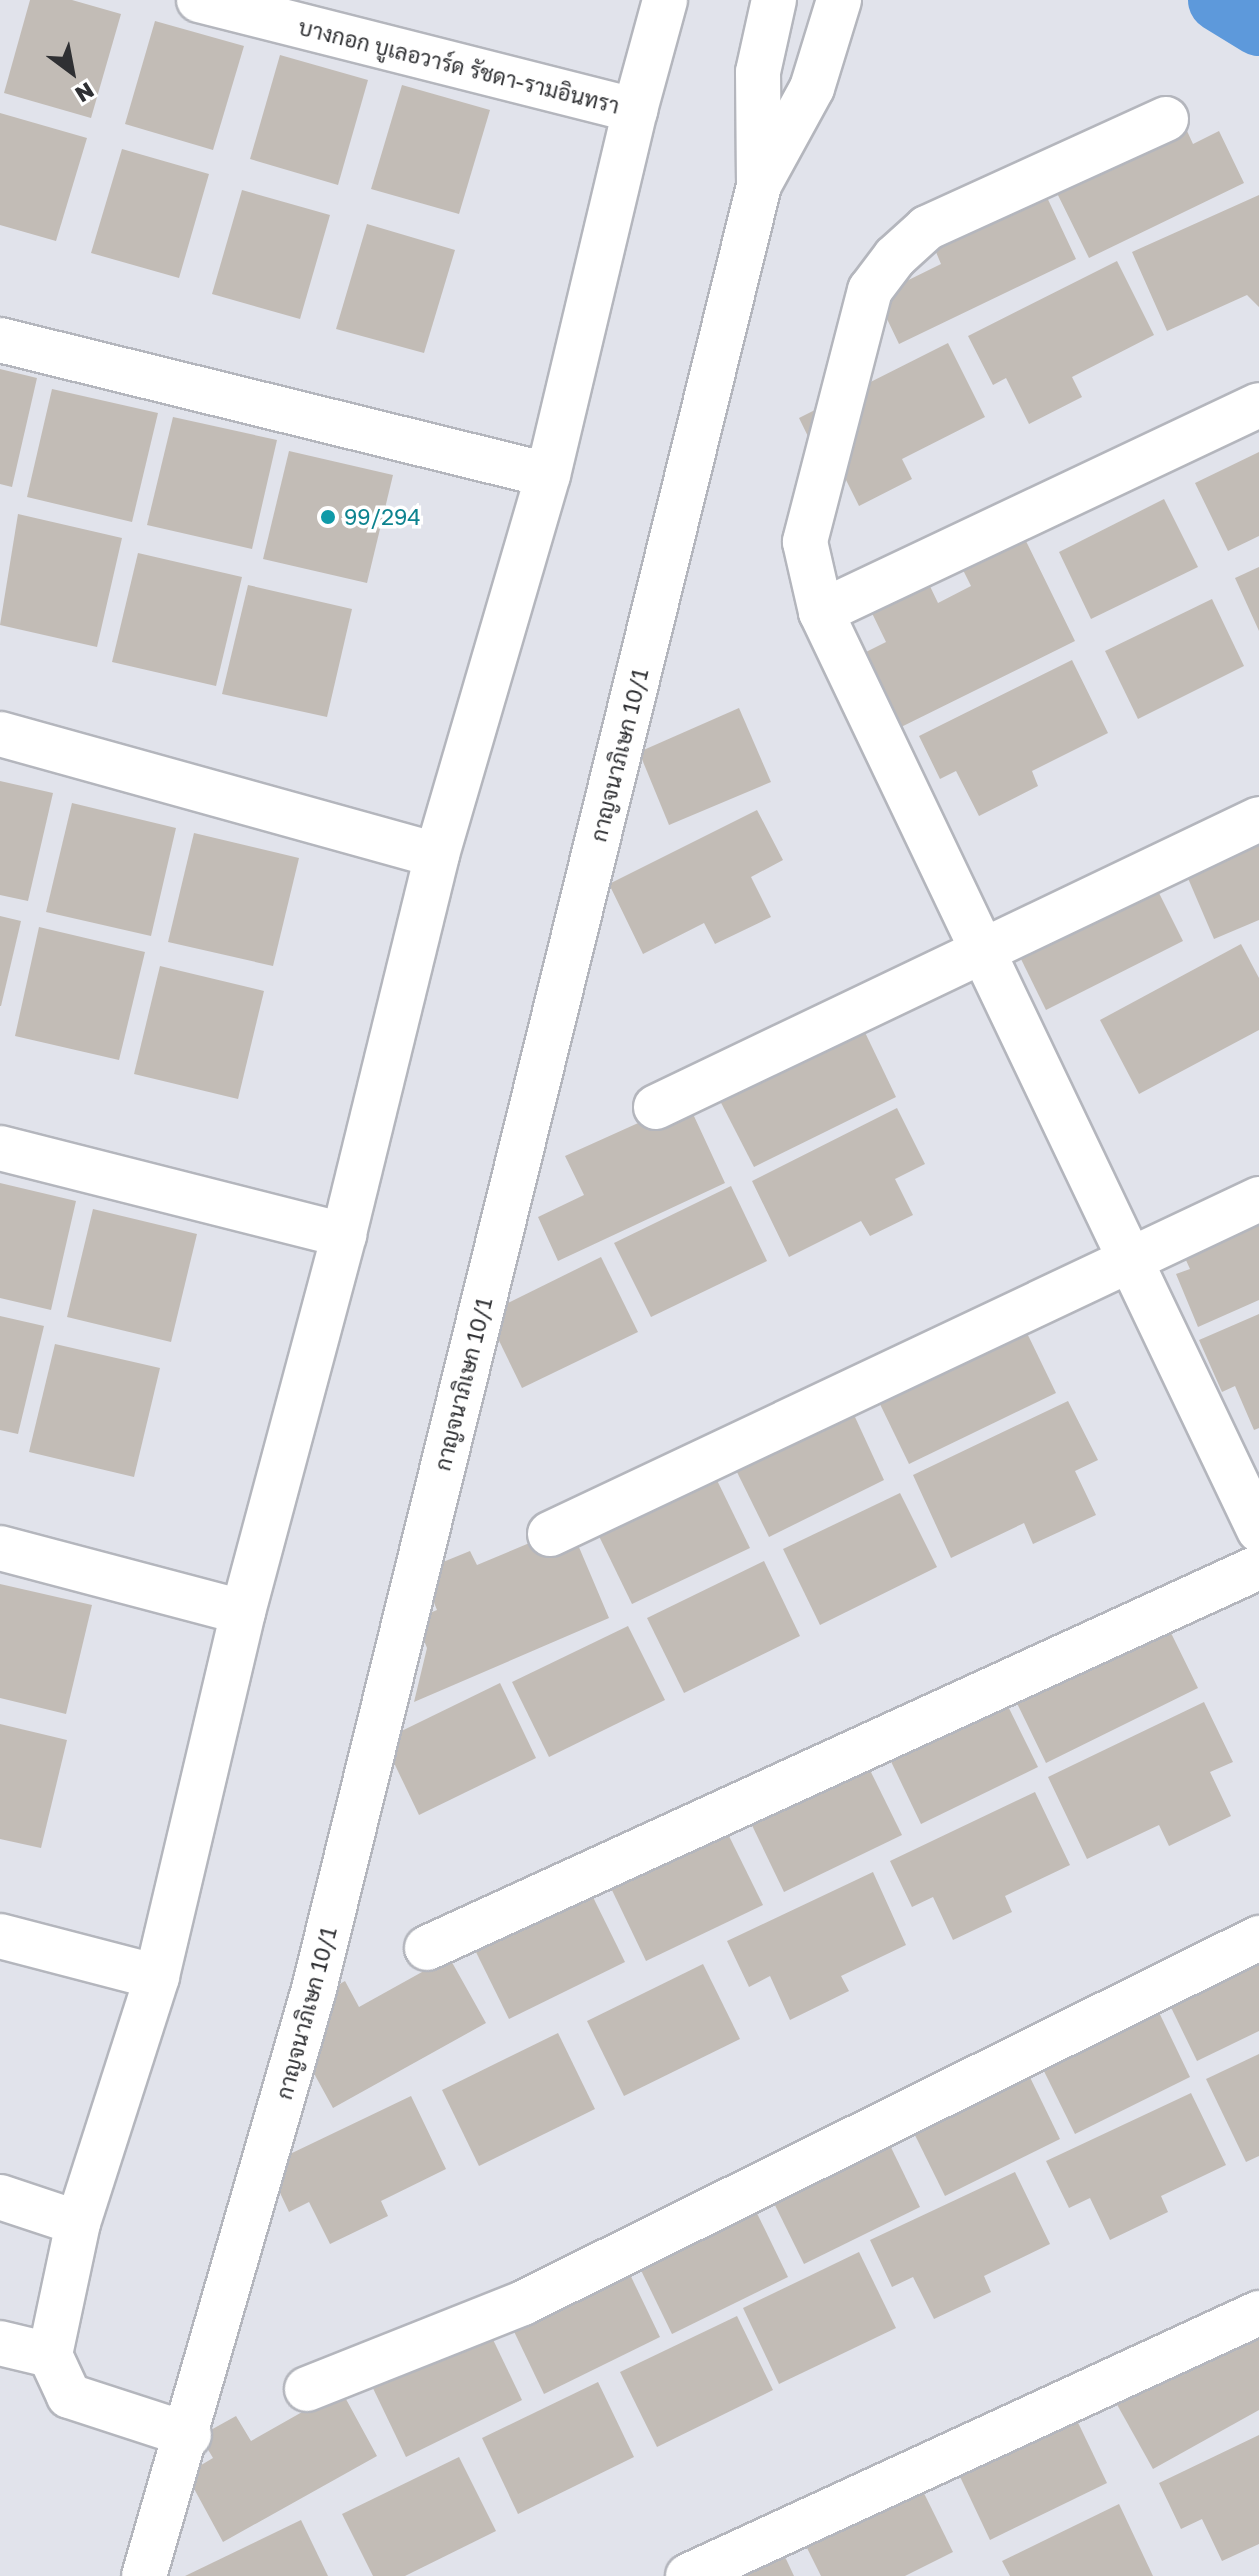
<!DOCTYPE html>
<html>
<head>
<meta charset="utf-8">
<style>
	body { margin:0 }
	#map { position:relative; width:1259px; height:2576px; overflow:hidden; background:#e1e3eb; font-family:"Golos Text",Sarabun,sans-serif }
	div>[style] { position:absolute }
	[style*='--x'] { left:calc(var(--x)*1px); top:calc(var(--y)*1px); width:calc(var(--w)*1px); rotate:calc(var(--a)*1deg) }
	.canal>* { height:64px; margin:-32px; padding:0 32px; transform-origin:32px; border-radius:32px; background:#5d99db }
	.building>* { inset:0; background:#c2bcb6 }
	.roads { filter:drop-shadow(2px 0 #b4b6bd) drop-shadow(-2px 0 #b4b6bd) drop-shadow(0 2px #b4b6bd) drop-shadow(0 -2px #b4b6bd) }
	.street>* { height:44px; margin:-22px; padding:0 22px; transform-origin:22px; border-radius:22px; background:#fff }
	.dots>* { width:22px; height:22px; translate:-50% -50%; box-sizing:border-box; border:4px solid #fff; border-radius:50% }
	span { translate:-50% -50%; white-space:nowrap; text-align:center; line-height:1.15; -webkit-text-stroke:7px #fff; paint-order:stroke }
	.street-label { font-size:22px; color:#2f3033 }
	.culture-label { font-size:22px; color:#0d838f }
	.left { translate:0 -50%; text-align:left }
	.north { position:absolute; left:32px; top:32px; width:80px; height:80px; -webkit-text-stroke:6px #fff; paint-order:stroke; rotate:148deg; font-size:22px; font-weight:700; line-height:32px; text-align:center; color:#2f3033 }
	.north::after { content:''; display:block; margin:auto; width:28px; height:36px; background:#2f3033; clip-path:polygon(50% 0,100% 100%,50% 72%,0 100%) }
</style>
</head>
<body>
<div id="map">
	<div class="canal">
		<i style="--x:1220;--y:0;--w:46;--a:31.6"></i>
	</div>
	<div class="building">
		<i style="clip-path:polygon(30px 0,72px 0,121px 14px,91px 118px,4px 93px)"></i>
		<i style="clip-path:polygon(155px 21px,244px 46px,213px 150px,125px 124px)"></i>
		<i style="clip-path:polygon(280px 55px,368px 80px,338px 185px,250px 159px)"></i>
		<i style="clip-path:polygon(402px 85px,490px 110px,459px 214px,371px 189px)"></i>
		<i style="clip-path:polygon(0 113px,87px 138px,56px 241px,0 225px)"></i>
		<i style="clip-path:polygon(1182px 120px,1193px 144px,1219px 131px,1244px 183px,1089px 258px,1051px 181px)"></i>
		<i style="clip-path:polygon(122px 149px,209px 174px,179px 278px,91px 253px)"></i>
		<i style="clip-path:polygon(242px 190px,330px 215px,300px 319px,212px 294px)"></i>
		<i style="clip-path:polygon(1044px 191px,1076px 259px,899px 344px,876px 296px,941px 264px,933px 245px)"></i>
		<i style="clip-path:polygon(1259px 195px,1259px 307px,1247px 295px,1167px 331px,1132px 252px)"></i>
		<i style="clip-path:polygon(367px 224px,455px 250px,424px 353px,336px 329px)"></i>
		<i style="clip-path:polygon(1117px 261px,1154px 335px,1072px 377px,1082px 397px,1029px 424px,1006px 378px,993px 385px,968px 336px)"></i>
		<i style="clip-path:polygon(948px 343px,985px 417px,902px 459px,912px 479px,859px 506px,836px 460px,823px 467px,799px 418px)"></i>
		<i style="clip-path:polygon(0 369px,37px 378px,12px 487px,0 484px)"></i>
		<i style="clip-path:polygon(52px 389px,158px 413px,132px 522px,27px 497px)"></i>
		<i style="clip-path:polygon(173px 417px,277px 440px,252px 549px,147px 525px)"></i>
		<i style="clip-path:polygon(289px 451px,393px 475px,367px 583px,263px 559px)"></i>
		<i style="clip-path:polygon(1259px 452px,1259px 536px,1228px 551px,1195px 483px)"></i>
		<i style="clip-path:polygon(1164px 499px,1198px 567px,1091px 619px,1059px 552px)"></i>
		<i style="clip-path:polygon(18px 514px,122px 538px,97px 647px,0 625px)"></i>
		<i style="clip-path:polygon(1024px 537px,1075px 641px,891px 732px,854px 658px,886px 642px,870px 609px,927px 580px,938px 603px,971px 586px,962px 568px)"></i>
		<i style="clip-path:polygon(138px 553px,242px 577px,216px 686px,112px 662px)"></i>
		<i style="clip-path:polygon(1259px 567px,1259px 631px,1235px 578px)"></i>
		<i style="clip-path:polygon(248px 585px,352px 609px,327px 717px,222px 694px)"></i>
		<i style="clip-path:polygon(1212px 599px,1244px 666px,1138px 719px,1105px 651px)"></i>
		<i style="clip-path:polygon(1072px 660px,1108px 733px,1032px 771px,1038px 786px,979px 816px,956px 771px,940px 779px,919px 736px)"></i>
		<i style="clip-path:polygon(739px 708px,771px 782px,669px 825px,639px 752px)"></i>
		<i style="clip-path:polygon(0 781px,53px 793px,28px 901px,0 895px)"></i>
		<i style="clip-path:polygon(72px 803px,176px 828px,151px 936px,46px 912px)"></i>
		<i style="clip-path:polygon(757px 810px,783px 860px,751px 877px,771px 917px,715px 944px,704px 923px,643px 954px,609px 884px)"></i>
		<i style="clip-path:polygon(194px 833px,299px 858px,273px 966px,168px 942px)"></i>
		<i style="clip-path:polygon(1259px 845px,1259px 920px,1214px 939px,1187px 876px)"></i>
		<i style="clip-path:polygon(1155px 885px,1183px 941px,1046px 1010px,1019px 955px)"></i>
		<i style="clip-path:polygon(0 916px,21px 921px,1px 1006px,0 1006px)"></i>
		<i style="clip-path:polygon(39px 927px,145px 952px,119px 1060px,15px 1036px)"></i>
		<i style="clip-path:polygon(1241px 944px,1259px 978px,1259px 1030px,1139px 1094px,1100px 1020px)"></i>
		<i style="clip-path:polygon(160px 966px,264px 991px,238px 1099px,134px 1074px)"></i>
		<i style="clip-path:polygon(860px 1022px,896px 1097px,754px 1167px,716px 1093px)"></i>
		<i style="clip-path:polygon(687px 1101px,725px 1183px,558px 1261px,538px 1217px,584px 1195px,565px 1156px)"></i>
		<i style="clip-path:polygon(897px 1108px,925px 1164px,895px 1179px,913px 1215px,870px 1236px,861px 1221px,789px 1257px,752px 1181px)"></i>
		<i style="clip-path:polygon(0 1183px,76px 1201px,51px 1310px,0 1298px)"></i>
		<i style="clip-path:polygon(731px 1186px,767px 1261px,651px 1317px,614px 1243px)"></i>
		<i style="clip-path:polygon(93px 1209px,197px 1234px,171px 1342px,67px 1317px)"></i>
		<i style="clip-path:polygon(1259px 1215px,1259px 1300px,1198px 1327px,1176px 1274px,1190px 1269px,1170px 1225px)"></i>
		<i style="clip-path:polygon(601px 1257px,638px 1332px,522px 1388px,486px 1314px)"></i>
		<i style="clip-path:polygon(1259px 1314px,1259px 1428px,1254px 1430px,1235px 1386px,1222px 1392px,1199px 1340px)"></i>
		<i style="clip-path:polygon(0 1316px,44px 1326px,18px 1434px,0 1430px)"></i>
		<i style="clip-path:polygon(1025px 1329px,1056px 1393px,909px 1464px,878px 1400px)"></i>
		<i style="clip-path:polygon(55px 1344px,160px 1368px,134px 1477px,29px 1452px)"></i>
		<i style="clip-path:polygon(1068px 1401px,1098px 1460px,1075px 1471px,1096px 1515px,1033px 1544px,1024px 1523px,951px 1558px,913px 1475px)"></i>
		<i style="clip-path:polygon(849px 1404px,884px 1480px,769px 1537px,732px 1462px)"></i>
		<i style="clip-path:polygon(713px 1472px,750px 1548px,632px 1604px,596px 1530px)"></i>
		<i style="clip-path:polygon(900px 1493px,937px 1567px,820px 1625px,783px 1549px)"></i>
		<i style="clip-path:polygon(570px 1526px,609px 1618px,414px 1702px,427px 1648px,415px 1619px,437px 1610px,421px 1571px,470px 1551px,477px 1565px)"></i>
		<i style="clip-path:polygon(764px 1561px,800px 1636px,684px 1693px,647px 1618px)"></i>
		<i style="clip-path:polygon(0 1584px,92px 1605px,66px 1714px,0 1698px)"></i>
		<i style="clip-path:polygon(628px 1626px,665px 1700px,549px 1757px,512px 1682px)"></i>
		<i style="clip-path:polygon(1171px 1633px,1198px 1688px,1046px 1763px,1013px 1695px,1133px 1636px,1139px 1649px)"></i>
		<i style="clip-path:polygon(500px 1683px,536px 1758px,419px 1815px,383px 1740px)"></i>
		<i style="clip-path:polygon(1001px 1692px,1038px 1767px,921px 1824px,885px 1749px)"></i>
		<i style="clip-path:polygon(1204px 1702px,1233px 1762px,1210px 1772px,1231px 1816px,1169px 1846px,1159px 1825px,1087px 1859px,1048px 1777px)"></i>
		<i style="clip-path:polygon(0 1724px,67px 1740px,41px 1848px,0 1839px)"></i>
		<i style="clip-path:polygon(865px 1760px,902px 1835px,784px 1892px,748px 1817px)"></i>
		<i style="clip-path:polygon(1035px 1792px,1070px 1865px,1005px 1896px,1012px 1912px,953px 1940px,933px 1897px,912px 1907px,890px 1861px)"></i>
		<i style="clip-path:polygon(726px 1830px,763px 1905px,646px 1961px,610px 1886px)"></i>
		<i style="clip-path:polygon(873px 1872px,906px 1945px,841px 1976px,849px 1991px,790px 2020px,770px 1976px,749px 1987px,727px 1941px)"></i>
		<i style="clip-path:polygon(588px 1887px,625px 1962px,509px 2019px,472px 1944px)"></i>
		<i style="clip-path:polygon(1259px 1947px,1259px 2031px,1197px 2061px,1164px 1993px)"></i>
		<i style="clip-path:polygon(449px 1957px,486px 2023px,333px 2108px,295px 2039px,309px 2001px,345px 1981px,359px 2007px)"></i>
		<i style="clip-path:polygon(703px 1964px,740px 2039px,624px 2096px,587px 2021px)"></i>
		<i style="clip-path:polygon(1154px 2002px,1190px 2077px,1075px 2134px,1038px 2059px)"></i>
		<i style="clip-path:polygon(558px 2033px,595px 2109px,479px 2166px,442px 2090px)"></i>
		<i style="clip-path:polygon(1259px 2054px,1259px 2156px,1246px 2162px,1206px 2079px)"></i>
		<i style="clip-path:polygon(1024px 2065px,1060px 2139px,945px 2196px,908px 2121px)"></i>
		<i style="clip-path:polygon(1191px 2093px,1226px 2165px,1161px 2196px,1168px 2212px,1110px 2240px,1090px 2198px,1069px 2208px,1046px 2161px)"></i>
		<i style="clip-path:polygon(411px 2096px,446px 2169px,381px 2201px,388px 2216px,330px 2244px,309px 2202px,289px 2212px,267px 2165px)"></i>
		<i style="clip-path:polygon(884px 2133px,920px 2207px,804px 2264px,767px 2189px)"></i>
		<i style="clip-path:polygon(1015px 2172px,1050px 2244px,984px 2276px,991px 2292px,934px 2319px,913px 2277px,892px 2287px,870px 2240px)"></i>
		<i style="clip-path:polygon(751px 2201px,788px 2277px,672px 2334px,635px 2258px)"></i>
		<i style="clip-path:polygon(859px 2252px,896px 2328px,779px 2384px,743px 2308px)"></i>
		<i style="clip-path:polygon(624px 2262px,660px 2337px,544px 2394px,508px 2319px)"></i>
		<i style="clip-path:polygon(737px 2316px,773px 2390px,657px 2447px,620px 2372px)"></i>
		<i style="clip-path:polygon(1259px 2324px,1259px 2410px,1153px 2469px,1115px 2401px)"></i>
		<i style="clip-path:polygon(486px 2325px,522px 2400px,406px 2457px,370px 2382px)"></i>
		<i style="clip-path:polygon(598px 2382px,634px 2457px,518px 2514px,482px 2438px)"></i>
		<i style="clip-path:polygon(341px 2390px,377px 2456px,223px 2542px,186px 2474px,213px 2458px,200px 2436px,236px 2416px,251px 2441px)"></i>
		<i style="clip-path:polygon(1071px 2408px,1107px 2483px,990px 2540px,954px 2464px)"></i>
		<i style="clip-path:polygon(1259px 2435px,1259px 2544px,1222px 2561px,1202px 2519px,1181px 2529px,1159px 2483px)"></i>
		<i style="clip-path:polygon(459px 2457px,496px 2531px,405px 2576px,373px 2576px,342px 2514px)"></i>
		<i style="clip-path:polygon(916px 2477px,953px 2552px,905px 2576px,821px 2576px,800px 2534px)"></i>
		<i style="clip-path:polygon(1119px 2504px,1153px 2576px,1010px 2576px,1002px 2561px)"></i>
		<i style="clip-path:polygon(301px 2520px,328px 2576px,185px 2576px)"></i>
		<i style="clip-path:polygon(778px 2542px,794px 2576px,708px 2576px)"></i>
	</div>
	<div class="roads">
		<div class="street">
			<i style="--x:199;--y:0;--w:450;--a:14.2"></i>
			<i style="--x:635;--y:110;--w:375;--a:103.4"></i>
			<i style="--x:635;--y:110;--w:114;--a:-74.7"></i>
			<i style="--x:1166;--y:119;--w:263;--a:155.5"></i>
			<i style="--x:927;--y:228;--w:43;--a:137.8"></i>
			<i style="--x:895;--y:257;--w:41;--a:127.1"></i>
			<i style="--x:870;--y:290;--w:260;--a:104.5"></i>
			<i style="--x:805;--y:542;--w:72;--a:77.1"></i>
			<i style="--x:821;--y:612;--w:1017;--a:64.49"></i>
			<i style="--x:760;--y:183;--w:108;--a:-61.3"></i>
			<i style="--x:812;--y:88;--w:92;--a:-72.9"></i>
			<i style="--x:0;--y:340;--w:564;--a:13.84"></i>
			<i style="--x:548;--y:475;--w:396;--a:106.3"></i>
			<i style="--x:821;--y:612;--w:484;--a:-25.3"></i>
			<i style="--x:0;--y:734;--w:453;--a:15.5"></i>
			<i style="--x:437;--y:855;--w:391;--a:103.8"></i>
			<i style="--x:656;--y:1107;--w:668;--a:-25.53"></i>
			<i style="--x:0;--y:1148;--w:355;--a:14.2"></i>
			<i style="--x:344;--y:1235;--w:390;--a:105"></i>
			<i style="--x:550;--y:1534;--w:784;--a:-25.29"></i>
			<i style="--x:0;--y:1548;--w:251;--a:14.8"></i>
			<i style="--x:243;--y:1612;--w:375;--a:103.3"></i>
			<i style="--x:0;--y:1936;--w:162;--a:14.6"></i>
			<i style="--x:157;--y:1977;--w:258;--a:107.8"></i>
			<i style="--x:78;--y:2223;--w:135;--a:102"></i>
			<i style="--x:50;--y:2355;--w:45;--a:65.1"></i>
			<i style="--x:69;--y:2396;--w:126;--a:18"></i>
			<i style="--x:427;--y:1948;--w:915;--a:-24.6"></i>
			<i style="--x:0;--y:2197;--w:82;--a:18.4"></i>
			<i style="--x:0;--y:2343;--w:51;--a:13.5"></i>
			<i style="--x:307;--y:2389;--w:232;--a:-21.7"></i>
			<i style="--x:523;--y:2303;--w:822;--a:-26.38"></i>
			<i style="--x:144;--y:2576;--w:611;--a:-73.85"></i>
			<i style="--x:314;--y:1989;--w:1858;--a:-76.14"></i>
			<i style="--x:759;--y:185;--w:113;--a:-90.5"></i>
			<i style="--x:758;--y:72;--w:74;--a:-77.5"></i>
			<i style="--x:688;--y:2576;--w:629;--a:-24.73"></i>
		</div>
	</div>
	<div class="dots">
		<i style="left:328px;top:517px;background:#0f9aa8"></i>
	</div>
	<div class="street-label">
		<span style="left:459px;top:66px;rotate:14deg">บางกอก บูเลอวาร์ด รัชดา-รามอินทรา</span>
		<span style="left:619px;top:755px;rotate:-76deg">กาญจนาภิเษก 10/1</span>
		<span style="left:463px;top:1384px;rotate:-76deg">กาญจนาภิเษก 10/1</span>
		<span style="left:306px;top:2013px;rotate:-75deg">กาญจนาภิเษก 10/1</span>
	</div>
	<div class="culture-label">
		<span class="left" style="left:344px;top:517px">99/294</span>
	</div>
	<div class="north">N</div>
</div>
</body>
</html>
